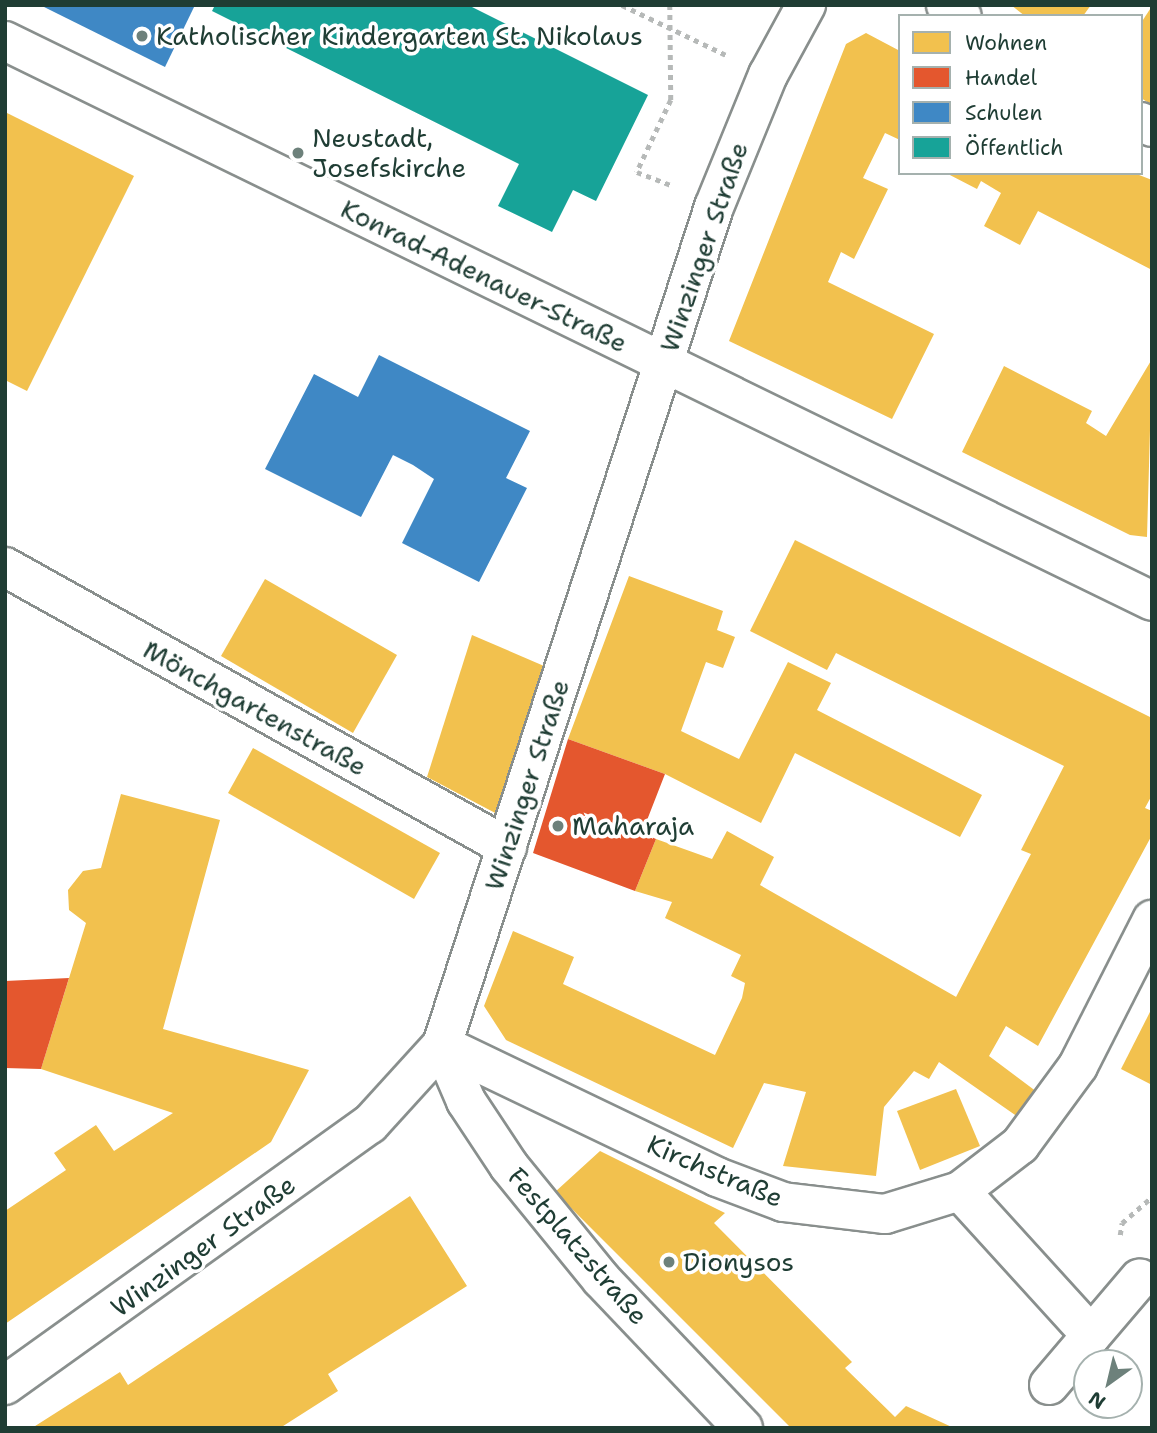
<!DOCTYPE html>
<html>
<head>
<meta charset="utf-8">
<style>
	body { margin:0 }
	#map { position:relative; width:1157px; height:1433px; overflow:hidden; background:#fff; font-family:"Shantell Sans",sans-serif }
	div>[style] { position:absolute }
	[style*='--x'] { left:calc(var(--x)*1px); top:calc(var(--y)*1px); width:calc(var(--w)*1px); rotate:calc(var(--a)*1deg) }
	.homes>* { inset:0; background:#f2c14e }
	.shops>* { inset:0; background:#e4572e }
	.schools>* { inset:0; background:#3f88c5 }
	.public>* { inset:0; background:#17a398 }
	.path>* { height:4.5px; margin-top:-2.25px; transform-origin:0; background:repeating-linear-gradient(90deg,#b6b9b8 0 5px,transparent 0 10px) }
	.roads { filter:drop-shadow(2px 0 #898f8d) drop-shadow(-2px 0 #898f8d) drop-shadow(0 2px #898f8d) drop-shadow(0 -2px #898f8d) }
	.minor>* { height:38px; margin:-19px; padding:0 19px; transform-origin:19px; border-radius:19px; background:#fff }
	.dots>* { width:19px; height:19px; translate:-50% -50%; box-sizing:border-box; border:4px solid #fff; border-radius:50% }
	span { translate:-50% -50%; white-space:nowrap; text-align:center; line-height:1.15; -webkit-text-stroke:7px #fff; paint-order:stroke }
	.poi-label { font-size:26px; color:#1f3d34 }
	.left { translate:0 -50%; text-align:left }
	.street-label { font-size:26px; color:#1f3d34 }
	.frame { position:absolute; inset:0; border:7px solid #1f3d34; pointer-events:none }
	.legend { position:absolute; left:898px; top:14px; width:245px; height:161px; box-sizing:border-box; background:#fff; border:2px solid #a5b1ae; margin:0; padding:9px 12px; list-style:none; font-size:21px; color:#1f3d34 }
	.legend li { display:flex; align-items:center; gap:14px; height:35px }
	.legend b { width:35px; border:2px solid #a5b1ae }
	.north { position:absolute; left:1073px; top:1349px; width:70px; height:70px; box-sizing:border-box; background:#fff; border:2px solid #a5b1ae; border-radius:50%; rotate:214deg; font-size:19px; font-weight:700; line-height:28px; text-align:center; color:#1f3d34 }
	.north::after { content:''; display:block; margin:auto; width:24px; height:32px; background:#6d817b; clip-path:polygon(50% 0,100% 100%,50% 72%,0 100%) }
</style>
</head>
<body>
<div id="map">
	<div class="homes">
		<i style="clip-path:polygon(1011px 5px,1091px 5px,1083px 16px,1025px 16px)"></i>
		<i style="clip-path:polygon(1152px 6px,1152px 105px,1141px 98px,1141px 23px)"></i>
		<i style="clip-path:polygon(866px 33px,900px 51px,900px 140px,885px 133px,863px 178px,888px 189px,854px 259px,841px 252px,828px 282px,934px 334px,892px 419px,729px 341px,846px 44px)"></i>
		<i style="clip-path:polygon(5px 112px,134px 176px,27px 391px,5px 380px)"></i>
		<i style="clip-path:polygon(946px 173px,1134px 173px,1152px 180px,1152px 270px,1038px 211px,1020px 245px,984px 226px,1001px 193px,981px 181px,977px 189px)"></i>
		<i style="clip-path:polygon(1152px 359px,1147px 537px,1130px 535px,962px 452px,1004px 366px,1092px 411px,1086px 423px,1106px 436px)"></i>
		<i style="clip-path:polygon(795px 540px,1152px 718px,1152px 795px,1145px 808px,1152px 811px,1152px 835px,1038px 1046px,1006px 1026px,989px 1056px,1037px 1092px,1018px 1117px,939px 1062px,929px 1079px,914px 1071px,884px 1107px,876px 1176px,783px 1166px,806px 1092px,764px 1083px,733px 1148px,506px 1040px,484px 1006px,513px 931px,574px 957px,563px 984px,715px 1055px,742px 998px,745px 983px,731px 976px,741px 955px,665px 918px,672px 902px,635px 891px,656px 839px,712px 859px,727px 831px,774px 857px,760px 885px,972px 1006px,956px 997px,1031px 854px,1021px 850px,1064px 766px,836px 653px,827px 670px,750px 631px)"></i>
		<i style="clip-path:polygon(629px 576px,723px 611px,717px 630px,735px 637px,723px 668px,706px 662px,681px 731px,739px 759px,788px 662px,831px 683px,817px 710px,982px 795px,960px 837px,795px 753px,761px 823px,665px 774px,568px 739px)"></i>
		<i style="clip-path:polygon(265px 579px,397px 655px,353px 733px,221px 656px)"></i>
		<i style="clip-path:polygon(472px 635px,544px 666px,499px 815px,427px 777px)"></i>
		<i style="clip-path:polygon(253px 748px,440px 853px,414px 899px,228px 793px)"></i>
		<i style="clip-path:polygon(121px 794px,220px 820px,163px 1029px,309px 1070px,271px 1142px,5px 1324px,5px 1211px,66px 1170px,54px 1153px,96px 1125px,114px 1151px,173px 1113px,41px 1069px,86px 923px,69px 910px,68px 890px,83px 871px,101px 868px)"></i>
		<i style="clip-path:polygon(1152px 1008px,1152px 1085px,1121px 1069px)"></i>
		<i style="clip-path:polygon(956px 1089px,980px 1146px,920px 1170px,897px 1111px)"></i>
		<i style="clip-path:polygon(600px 1151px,725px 1213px,714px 1223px,852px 1362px,845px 1368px,895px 1417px,906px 1406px,954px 1428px,791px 1428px,555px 1192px)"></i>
		<i style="clip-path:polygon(410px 1196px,467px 1286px,328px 1374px,338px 1391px,280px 1428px,32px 1428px,120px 1372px,128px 1385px)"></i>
	</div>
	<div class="shops">
		<i style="clip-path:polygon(568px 739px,665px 774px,642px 833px,656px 839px,635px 891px,533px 853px)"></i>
		<i style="clip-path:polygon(69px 978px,41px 1069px,5px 1068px,5px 981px)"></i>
	</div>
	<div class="schools">
		<i style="clip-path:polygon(40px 5px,195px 5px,165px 67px)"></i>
		<i style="clip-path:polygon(379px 355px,530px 431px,506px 478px,527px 488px,479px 582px,402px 543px,434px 479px,413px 465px,393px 455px,361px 517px,265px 469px,314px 374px,358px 397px)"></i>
	</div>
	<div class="public">
		<i style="clip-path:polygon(215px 5px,468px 5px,648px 95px,596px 201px,573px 190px,552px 232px,498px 206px,519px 164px,212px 11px)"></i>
	</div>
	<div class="path">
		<i style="--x:622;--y:5;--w:115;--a:25.7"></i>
		<i style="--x:670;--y:5;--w:95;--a:89.4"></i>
		<i style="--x:671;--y:100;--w:80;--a:115.3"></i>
		<i style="--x:637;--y:172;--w:39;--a:21"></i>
		<i style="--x:1120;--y:1235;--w:12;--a:-81"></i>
		<i style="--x:1122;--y:1223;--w:40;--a:-41"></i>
	</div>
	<div class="roads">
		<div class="minor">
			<i style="--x:946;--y:5;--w:19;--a:35"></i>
			<i style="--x:5;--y:41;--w:1276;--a:26.02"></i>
			<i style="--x:1141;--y:122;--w:12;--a:24"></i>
			<i style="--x:5;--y:567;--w:575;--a:29.15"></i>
			<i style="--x:442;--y:1045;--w:305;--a:25.6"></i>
			<i style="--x:717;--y:1177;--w:71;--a:20.7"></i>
			<i style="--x:783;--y:1202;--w:103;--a:6.7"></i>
			<i style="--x:885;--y:1214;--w:78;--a:-17"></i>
			<i style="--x:960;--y:1191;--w:76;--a:-37.5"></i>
			<i style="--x:1020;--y:1145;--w:98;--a:-53.7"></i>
			<i style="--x:1078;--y:1066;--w:164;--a:-63.1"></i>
			<i style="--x:442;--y:1045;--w:61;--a:66.8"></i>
			<i style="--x:466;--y:1101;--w:78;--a:56.5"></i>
			<i style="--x:509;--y:1166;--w:146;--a:50.8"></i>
			<i style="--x:601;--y:1279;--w:206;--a:46.4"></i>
			<i style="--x:960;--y:1191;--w:195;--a:47.7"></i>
			<i style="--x:5;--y:1385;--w:449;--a:-35.6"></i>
			<i style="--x:370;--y:1124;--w:107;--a:-47.7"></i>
			<i style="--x:442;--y:1045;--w:881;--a:-72.02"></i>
			<i style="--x:714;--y:207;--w:143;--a:-67.8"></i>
			<i style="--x:768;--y:75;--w:80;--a:-61.5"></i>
			<i style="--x:1049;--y:1385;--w:140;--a:-49.6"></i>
		</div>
	</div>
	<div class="dots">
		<i style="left:142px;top:36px;background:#6d817b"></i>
		<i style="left:298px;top:153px;background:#6d817b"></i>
		<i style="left:558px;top:826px;background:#6d817b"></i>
		<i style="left:669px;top:1262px;background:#6d817b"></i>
	</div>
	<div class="poi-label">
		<span class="left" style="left:156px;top:36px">Katholischer Kindergarten St. Nikolaus</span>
		<span class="left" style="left:312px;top:153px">Neustadt,<br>Josefskirche</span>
		<span class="left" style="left:572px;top:826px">Maharaja</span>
		<span class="left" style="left:683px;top:1262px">Dionysos</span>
	</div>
	<div class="street-label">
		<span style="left:704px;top:247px;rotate:-71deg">Winzinger Straße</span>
		<span style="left:484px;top:276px;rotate:26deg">Konrad-Adenauer-Straße</span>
		<span style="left:255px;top:708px;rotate:29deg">Mönchgartenstraße</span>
		<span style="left:527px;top:785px;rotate:-72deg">Winzinger Straße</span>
		<span style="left:715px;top:1171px;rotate:23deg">Kirchstraße</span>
		<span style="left:203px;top:1246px;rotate:-36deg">Winzinger Straße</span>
		<span style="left:578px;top:1246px;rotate:49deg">Festplatzstraße</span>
	</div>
	<div class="frame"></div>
	<ul class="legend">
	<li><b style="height:19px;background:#f2c14e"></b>Wohnen</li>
	<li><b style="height:19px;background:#e4572e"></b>Handel</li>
	<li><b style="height:19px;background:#3f88c5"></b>Schulen</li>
	<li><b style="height:19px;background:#17a398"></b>Öffentlich</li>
	</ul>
	<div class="north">N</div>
</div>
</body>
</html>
